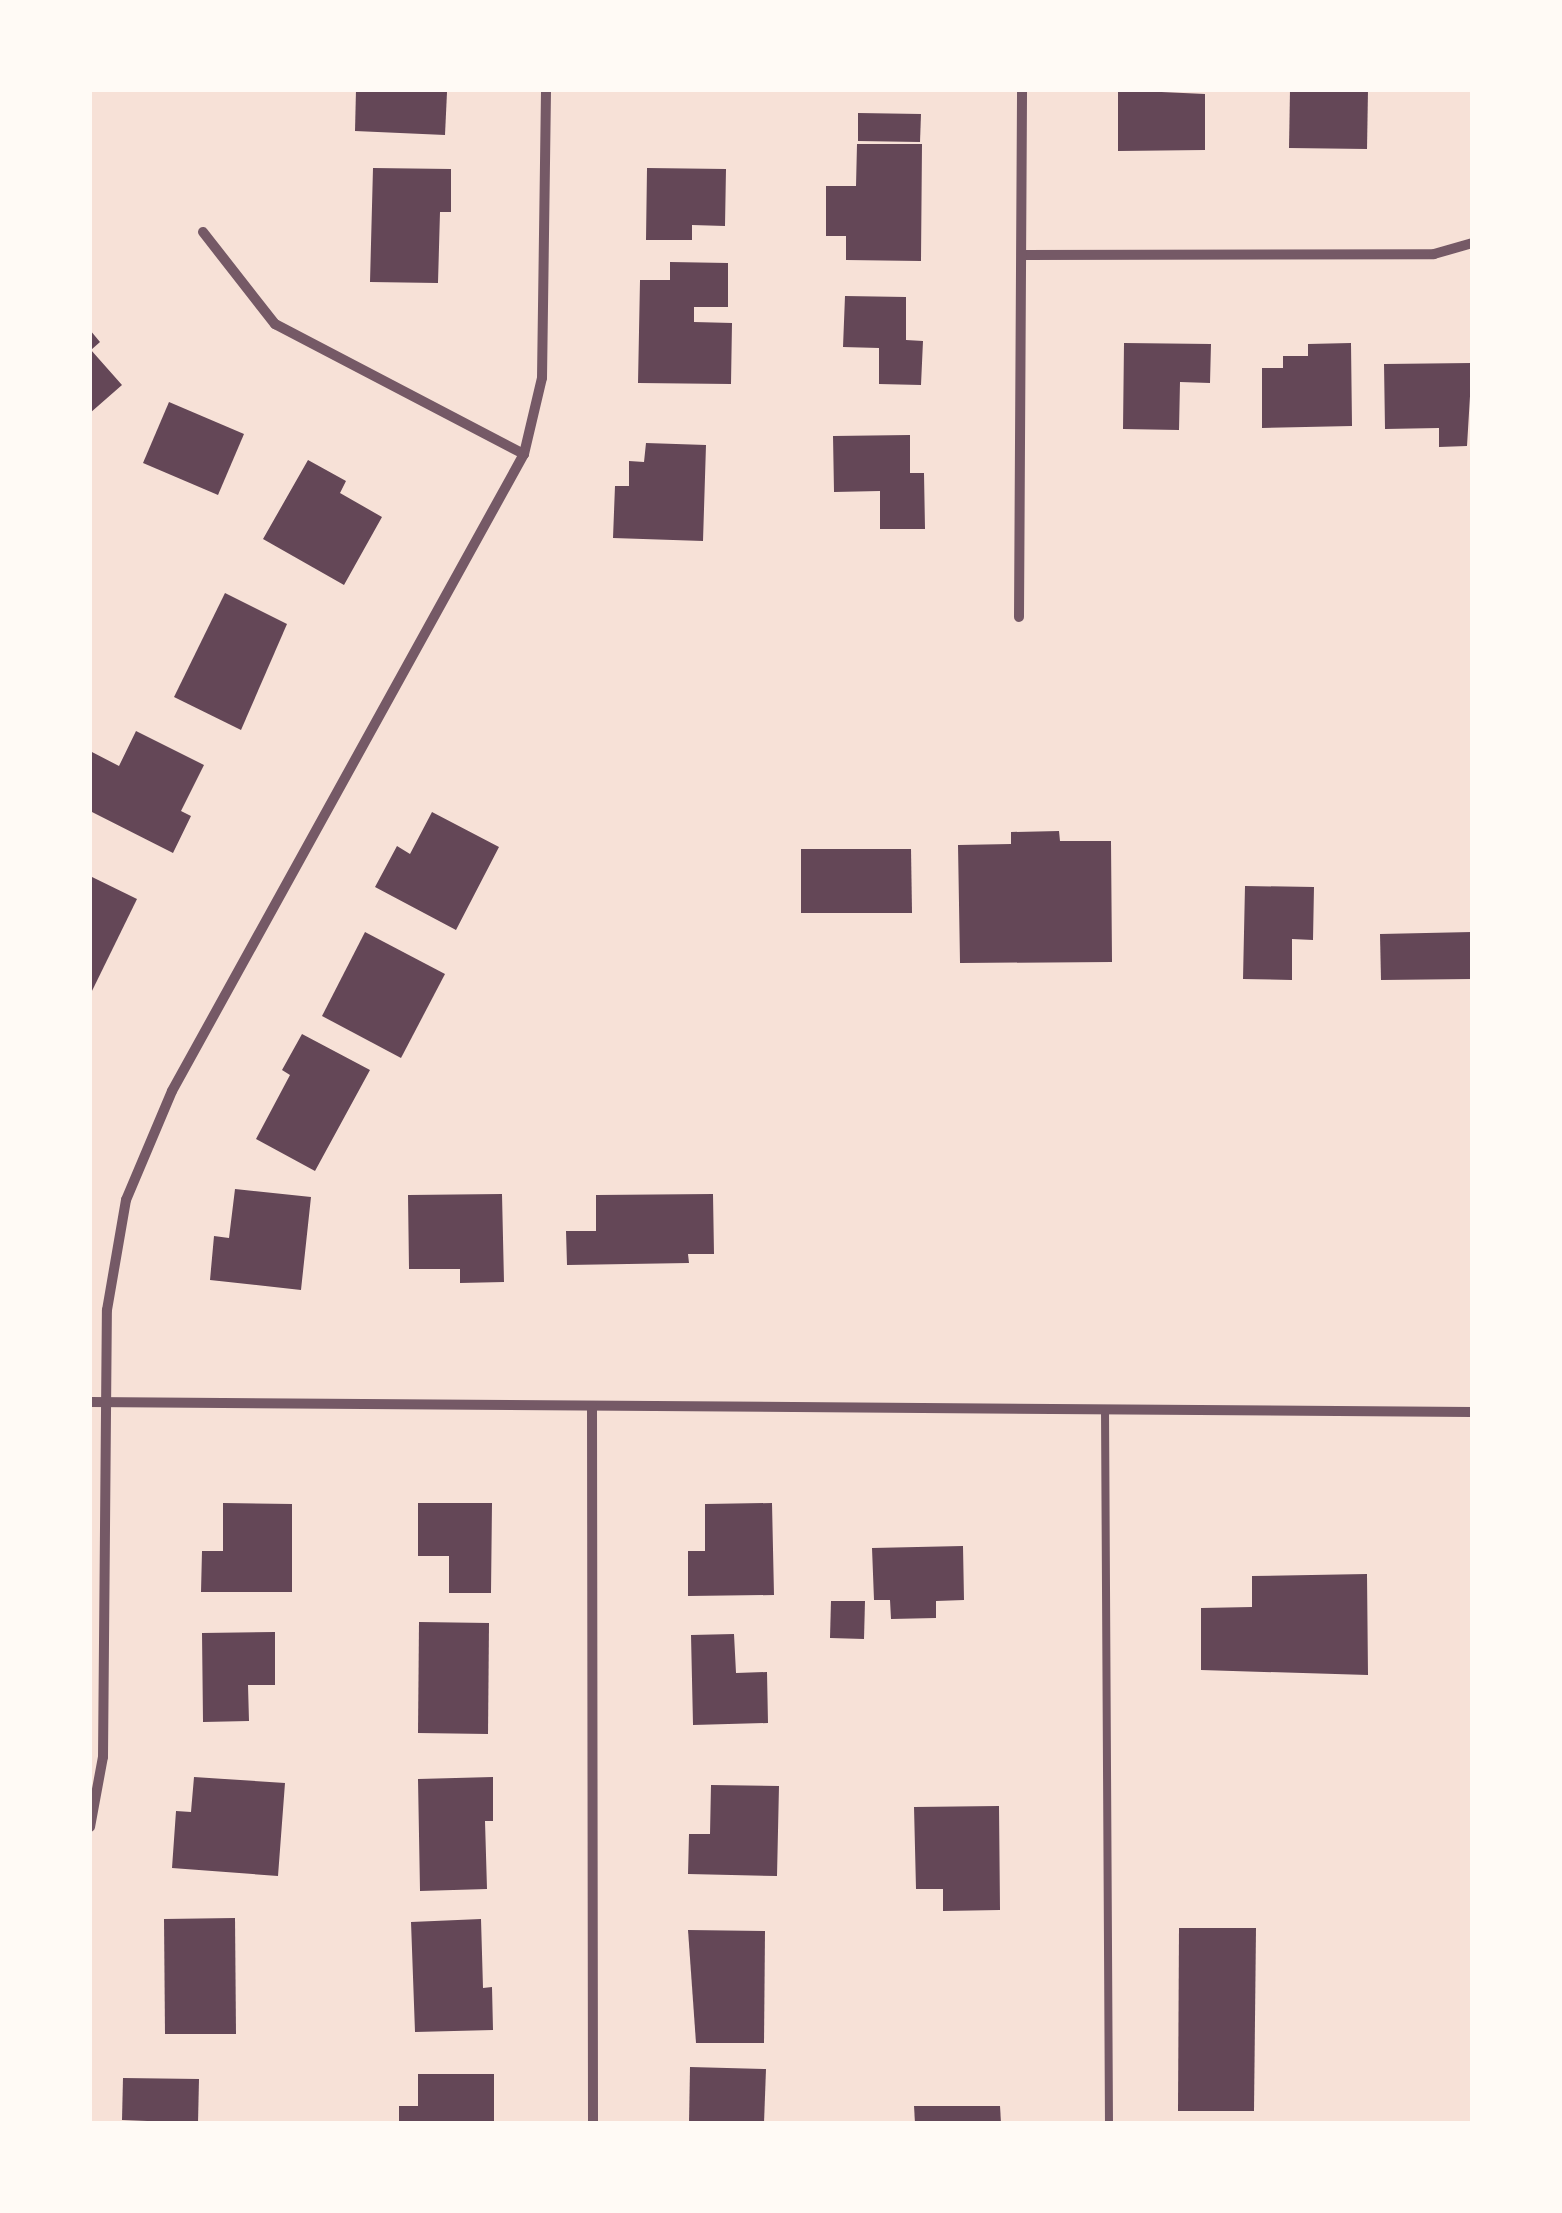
<!DOCTYPE html>
<html>
<head>
<meta charset="utf-8">
<style>
	body { margin:0 }
	#map { position:relative; width:1562px; height:2213px; overflow:hidden; background:#f7e1d7; font-family:"DM Sans",sans-serif }
	div>[style] { position:absolute }
	[style*='--x'] { left:calc(var(--x)*1px); top:calc(var(--y)*1px); width:calc(var(--w)*1px); rotate:calc(var(--a)*1deg) }
	.building>* { inset:0; background:#644757 }
	.service>* { height:8px; margin:-4px; padding:0 4px; transform-origin:4px; border-radius:4px; background:#755966 }
	.minor>* { height:10px; margin:-5px; padding:0 5px; transform-origin:5px; border-radius:5px; background:#755966 }
	span { translate:-50% -50%; white-space:nowrap; text-align:center; line-height:1.15; -webkit-text-stroke:10px #fffaf5; paint-order:stroke }
	.frame { position:absolute; inset:0; border:92px solid #fffaf5; pointer-events:none }
</style>
</head>
<body>
<div id="map">
	<div class="building">
		<i style="clip-path:polygon(356px 90px,447px 92px,445px 135px,355px 131px)"></i>
		<i style="clip-path:polygon(1118px 90px,1205px 94px,1205px 150px,1118px 151px)"></i>
		<i style="clip-path:polygon(1290px 90px,1368px 90px,1367px 149px,1289px 148px)"></i>
		<i style="clip-path:polygon(858px 113px,921px 114px,920px 142px,858px 141px)"></i>
		<i style="clip-path:polygon(857px 144px,922px 144px,921px 261px,846px 260px,846px 236px,826px 236px,826px 186px,856px 186px)"></i>
		<i style="clip-path:polygon(373px 168px,451px 169px,451px 212px,440px 212px,438px 283px,370px 282px)"></i>
		<i style="clip-path:polygon(647px 168px,726px 169px,725px 226px,692px 225px,692px 240px,646px 240px)"></i>
		<i style="clip-path:polygon(670px 262px,728px 263px,728px 307px,694px 307px,694px 322px,732px 323px,731px 384px,638px 383px,640px 280px,670px 280px)"></i>
		<i style="clip-path:polygon(845px 296px,906px 297px,906px 340px,923px 341px,921px 385px,879px 384px,879px 348px,843px 347px)"></i>
		<i style="clip-path:polygon(90px 330px,100px 342px,91px 350px,122px 385px,90px 413px)"></i>
		<i style="clip-path:polygon(1124px 343px,1211px 344px,1210px 383px,1180px 382px,1179px 430px,1123px 429px)"></i>
		<i style="clip-path:polygon(1351px 343px,1352px 426px,1262px 428px,1262px 368px,1283px 368px,1283px 356px,1308px 356px,1308px 344px)"></i>
		<i style="clip-path:polygon(1472px 363px,1467px 446px,1439px 447px,1439px 428px,1385px 429px,1384px 364px)"></i>
		<i style="clip-path:polygon(169px 402px,244px 434px,218px 495px,143px 463px)"></i>
		<i style="clip-path:polygon(910px 435px,910px 473px,924px 473px,925px 529px,880px 529px,880px 491px,834px 492px,833px 436px)"></i>
		<i style="clip-path:polygon(646px 443px,706px 445px,703px 541px,613px 538px,615px 486px,629px 486px,629px 461px,644px 462px)"></i>
		<i style="clip-path:polygon(308px 460px,346px 481px,340px 493px,382px 517px,344px 585px,263px 539px)"></i>
		<i style="clip-path:polygon(225px 593px,287px 624px,241px 730px,174px 697px)"></i>
		<i style="clip-path:polygon(136px 731px,204px 765px,181px 811px,191px 816px,173px 853px,90px 811px,90px 751px,119px 766px)"></i>
		<i style="clip-path:polygon(432px 812px,499px 847px,456px 930px,375px 887px,397px 846px,410px 854px)"></i>
		<i style="clip-path:polygon(1059px 831px,1060px 841px,1111px 841px,1112px 962px,960px 963px,958px 845px,1011px 844px,1011px 832px)"></i>
		<i style="clip-path:polygon(801px 849px,911px 849px,912px 913px,801px 913px)"></i>
		<i style="clip-path:polygon(90px 876px,137px 899px,90px 995px)"></i>
		<i style="clip-path:polygon(1245px 886px,1314px 887px,1313px 940px,1292px 939px,1292px 980px,1243px 979px)"></i>
		<i style="clip-path:polygon(365px 932px,445px 974px,401px 1058px,322px 1016px)"></i>
		<i style="clip-path:polygon(1472px 932px,1472px 979px,1381px 980px,1380px 934px)"></i>
		<i style="clip-path:polygon(302px 1034px,370px 1070px,315px 1171px,256px 1139px,290px 1075px,282px 1070px)"></i>
		<i style="clip-path:polygon(235px 1189px,311px 1197px,301px 1290px,210px 1280px,214px 1236px,229px 1238px)"></i>
		<i style="clip-path:polygon(502px 1194px,504px 1282px,460px 1283px,460px 1269px,409px 1269px,408px 1195px)"></i>
		<i style="clip-path:polygon(713px 1194px,714px 1254px,688px 1254px,689px 1263px,567px 1265px,566px 1231px,596px 1231px,596px 1195px)"></i>
		<i style="clip-path:polygon(223px 1503px,292px 1504px,292px 1592px,201px 1592px,202px 1551px,223px 1551px)"></i>
		<i style="clip-path:polygon(418px 1503px,492px 1503px,491px 1593px,449px 1593px,449px 1556px,418px 1556px)"></i>
		<i style="clip-path:polygon(772px 1503px,774px 1595px,688px 1596px,688px 1551px,705px 1551px,705px 1504px)"></i>
		<i style="clip-path:polygon(963px 1546px,964px 1600px,936px 1601px,936px 1618px,891px 1619px,890px 1600px,874px 1600px,872px 1548px)"></i>
		<i style="clip-path:polygon(1367px 1574px,1368px 1675px,1201px 1670px,1201px 1608px,1252px 1607px,1252px 1576px)"></i>
		<i style="clip-path:polygon(831px 1601px,865px 1601px,864px 1639px,830px 1638px)"></i>
		<i style="clip-path:polygon(419px 1622px,489px 1623px,488px 1734px,418px 1733px)"></i>
		<i style="clip-path:polygon(275px 1632px,275px 1685px,248px 1685px,249px 1721px,203px 1722px,202px 1633px)"></i>
		<i style="clip-path:polygon(734px 1634px,736px 1673px,767px 1672px,768px 1723px,693px 1725px,691px 1635px)"></i>
		<i style="clip-path:polygon(194px 1777px,285px 1783px,278px 1876px,172px 1868px,176px 1811px,191px 1812px)"></i>
		<i style="clip-path:polygon(493px 1777px,493px 1821px,485px 1821px,487px 1889px,420px 1891px,418px 1779px)"></i>
		<i style="clip-path:polygon(711px 1785px,779px 1786px,777px 1876px,688px 1874px,689px 1834px,710px 1834px)"></i>
		<i style="clip-path:polygon(999px 1806px,1000px 1910px,943px 1911px,943px 1889px,916px 1889px,914px 1807px)"></i>
		<i style="clip-path:polygon(235px 1918px,236px 2034px,165px 2034px,164px 1919px)"></i>
		<i style="clip-path:polygon(481px 1919px,483px 1988px,492px 1987px,493px 2030px,415px 2032px,411px 1922px)"></i>
		<i style="clip-path:polygon(1179px 1928px,1256px 1928px,1254px 2111px,1178px 2111px)"></i>
		<i style="clip-path:polygon(688px 1930px,765px 1931px,764px 2043px,696px 2043px)"></i>
		<i style="clip-path:polygon(690px 2067px,766px 2069px,764px 2123px,689px 2123px)"></i>
		<i style="clip-path:polygon(418px 2074px,494px 2074px,494px 2123px,399px 2123px,399px 2106px,418px 2106px)"></i>
		<i style="clip-path:polygon(123px 2078px,199px 2079px,198px 2123px,122px 2120px)"></i>
		<i style="clip-path:polygon(914px 2106px,1000px 2106px,1001px 2123px,915px 2123px)"></i>
	</div>
	<div class="service">
		<i style="--x:1105;--y:1409;--w:714;--a:89.68"></i>
	</div>
	<div class="minor">
		<i style="--x:203;--y:232;--w:117;--a:52"></i>
		<i style="--x:275;--y:324;--w:281;--a:27.6"></i>
		<i style="--x:1022;--y:255;--w:412;--a:-0.1"></i>
		<i style="--x:1434;--y:254;--w:40;--a:-16"></i>
		<i style="--x:1019;--y:617;--w:527;--a:-89.67"></i>
		<i style="--x:90;--y:1402;--w:1382;--a:0.41"></i>
		<i style="--x:592;--y:1406;--w:717;--a:89.92"></i>
		<i style="--x:90;--y:1827;--w:71;--a:-79.5"></i>
		<i style="--x:103;--y:1757;--w:447;--a:-89.5"></i>
		<i style="--x:107;--y:1310;--w:112;--a:-80.2"></i>
		<i style="--x:126;--y:1200;--w:118;--a:-67.1"></i>
		<i style="--x:172;--y:1091;--w:728;--a:-61.08"></i>
		<i style="--x:524;--y:454;--w:78;--a:-76.7"></i>
		<i style="--x:542;--y:378;--w:288;--a:-89.2"></i>
	</div>
	<div class="frame"></div>
</div>
</body>
</html>
